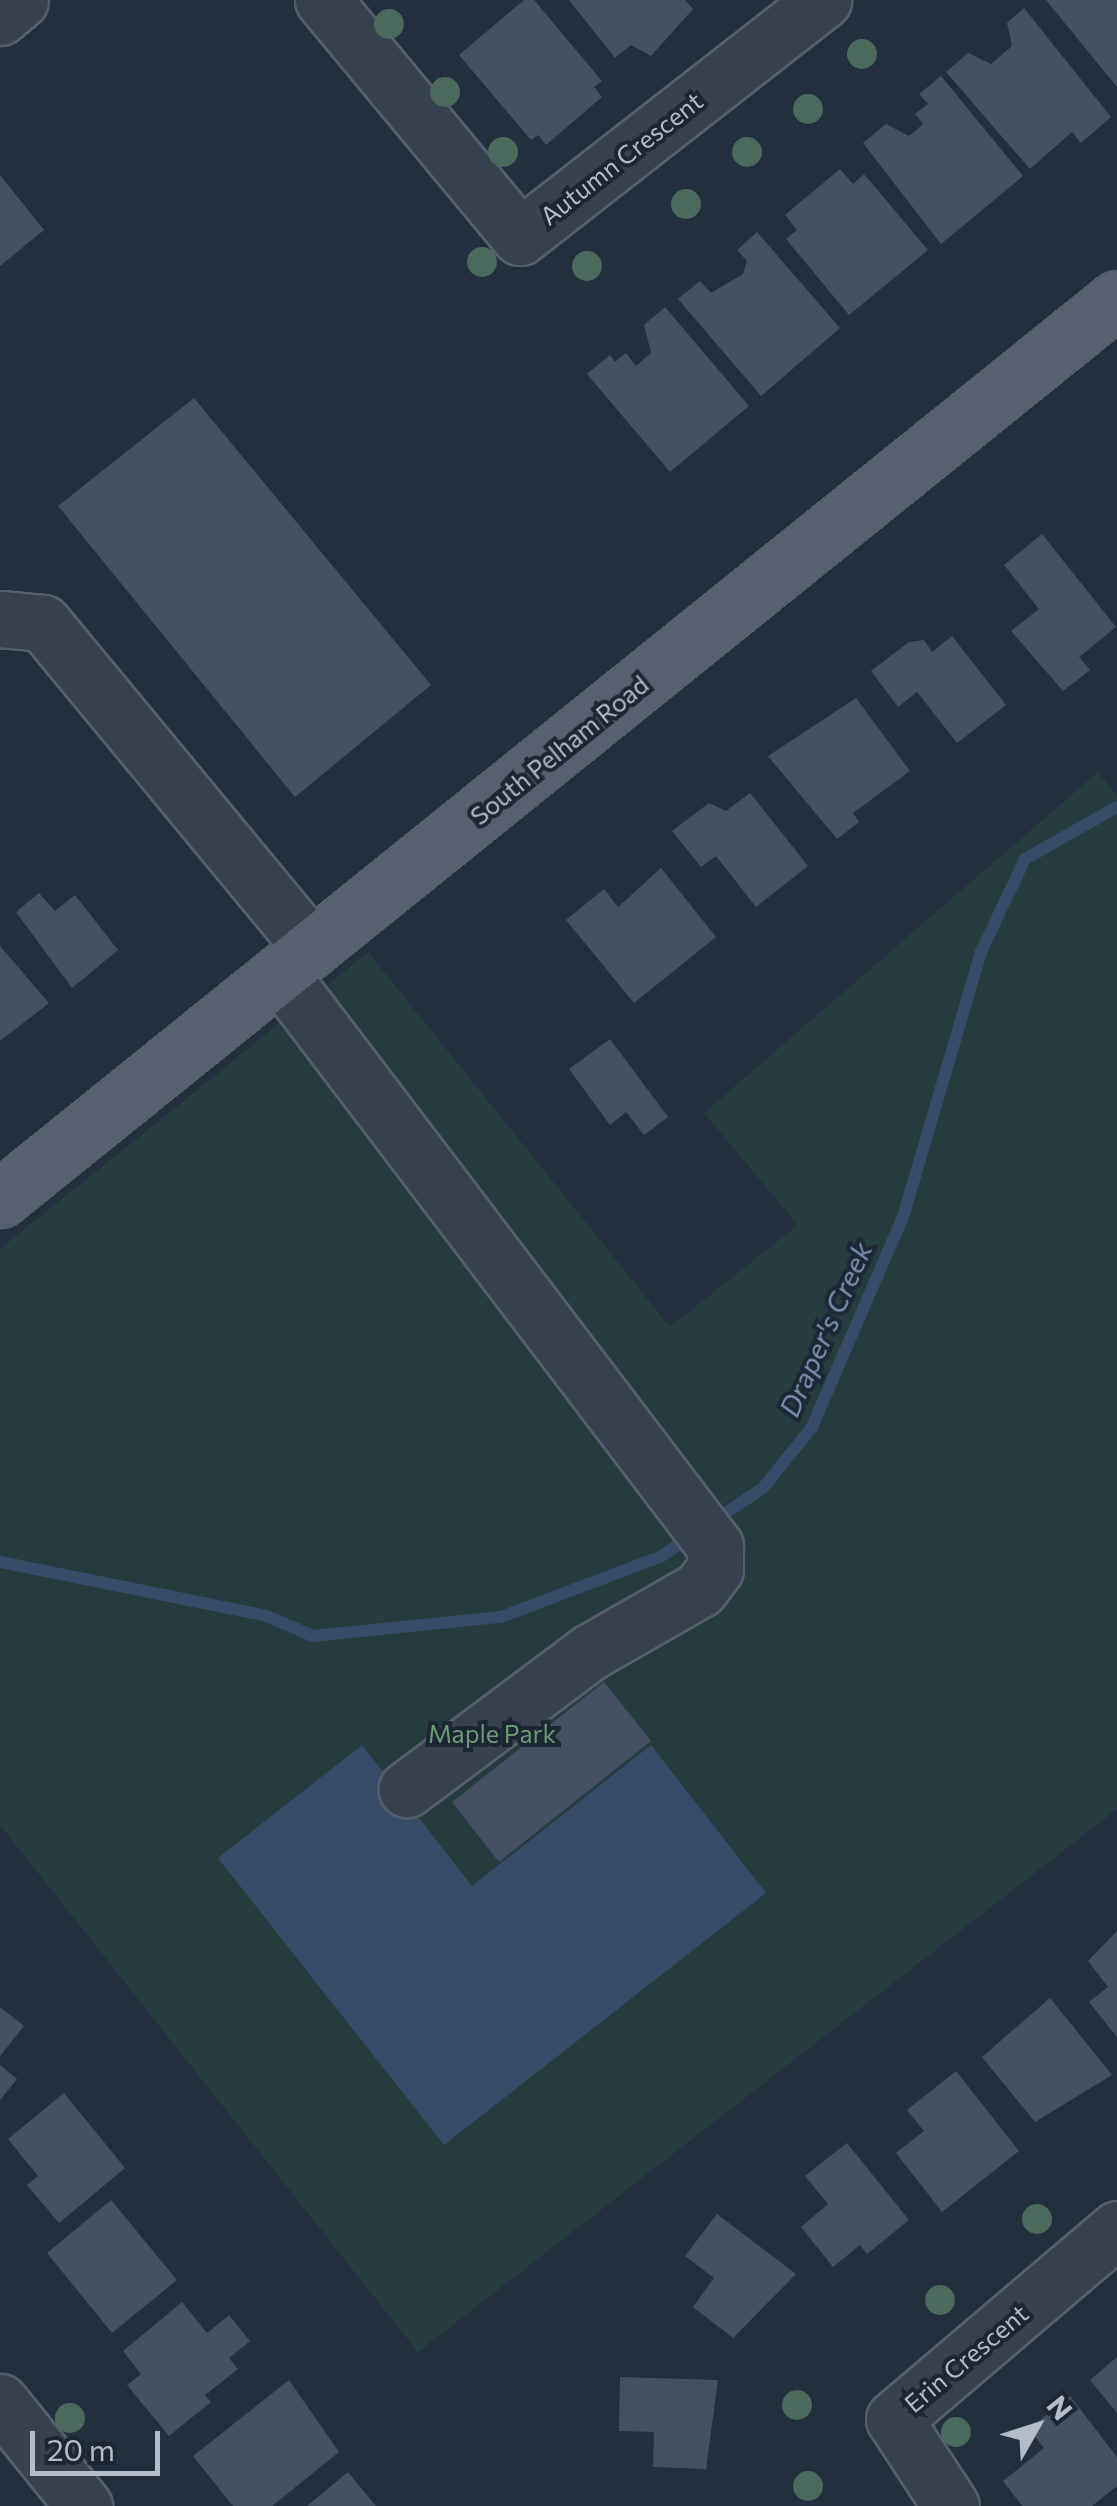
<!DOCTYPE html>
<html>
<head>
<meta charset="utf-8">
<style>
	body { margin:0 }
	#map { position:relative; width:1117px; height:2506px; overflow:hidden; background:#242f3e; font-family:Commissioner,sans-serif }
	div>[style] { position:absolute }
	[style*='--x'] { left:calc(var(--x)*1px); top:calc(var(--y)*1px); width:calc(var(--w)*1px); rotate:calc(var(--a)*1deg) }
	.green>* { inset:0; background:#263c3f }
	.water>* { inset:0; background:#394c67 }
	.stream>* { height:12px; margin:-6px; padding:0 6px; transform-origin:6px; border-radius:6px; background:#394c67 }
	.building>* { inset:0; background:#455162 }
	.roads { filter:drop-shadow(2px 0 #565f6c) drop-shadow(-2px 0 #565f6c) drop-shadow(0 2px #565f6c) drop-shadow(0 -2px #565f6c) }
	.minor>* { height:55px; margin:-27.5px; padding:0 27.5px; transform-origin:27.5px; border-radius:27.5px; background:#38414e }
	.major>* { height:55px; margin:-27.5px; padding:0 27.5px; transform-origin:27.5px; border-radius:27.5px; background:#56606e }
	.trees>* { width:30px; height:30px; margin:-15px; border-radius:50%; background:#4b6a5d }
	span { translate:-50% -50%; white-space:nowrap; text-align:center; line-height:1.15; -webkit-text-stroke:8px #1d2633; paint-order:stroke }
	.street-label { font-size:25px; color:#b4bcc9 }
	.park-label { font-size:25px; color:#6b9a76 }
	.water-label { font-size:28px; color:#7c92b1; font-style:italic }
	.north { position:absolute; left:987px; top:2376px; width:100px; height:100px; -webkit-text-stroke:8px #1d2633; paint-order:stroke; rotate:51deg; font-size:28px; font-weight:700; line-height:40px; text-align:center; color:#b4bcc9 }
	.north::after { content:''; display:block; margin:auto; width:35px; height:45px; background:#b4bcc9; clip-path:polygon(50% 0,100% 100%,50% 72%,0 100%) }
	.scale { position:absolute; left:30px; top:2431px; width:130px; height:45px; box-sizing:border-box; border:5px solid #b4bcc9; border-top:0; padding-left:12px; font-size:30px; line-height:35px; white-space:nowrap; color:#b4bcc9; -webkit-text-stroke:8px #1d2633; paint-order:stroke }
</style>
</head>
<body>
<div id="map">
	<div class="green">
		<i style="clip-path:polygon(1098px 772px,1117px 796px,1117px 1809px,418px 2352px,0 1825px,0 1249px,368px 952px,670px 1327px,798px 1225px,704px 1113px)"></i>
	</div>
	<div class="water">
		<i style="clip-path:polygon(362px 1745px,472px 1886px,651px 1745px,766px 1893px,444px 2145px,218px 1858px)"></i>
	</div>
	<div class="stream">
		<i style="--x:714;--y:1521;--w:59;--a:-34"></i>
		<i style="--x:763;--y:1488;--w:78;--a:-51.2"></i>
		<i style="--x:812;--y:1427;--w:229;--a:-66.6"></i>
		<i style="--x:903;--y:1217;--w:276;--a:-73.6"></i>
		<i style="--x:981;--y:952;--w:103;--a:-64.7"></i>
		<i style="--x:1025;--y:859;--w:106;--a:-29.5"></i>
		<i style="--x:0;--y:1562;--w:269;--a:11.4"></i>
		<i style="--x:264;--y:1615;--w:53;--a:23.2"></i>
		<i style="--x:313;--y:1636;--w:189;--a:-5.8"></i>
		<i style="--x:501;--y:1617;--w:170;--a:-20.7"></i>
		<i style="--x:660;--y:1557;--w:40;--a:-34"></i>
	</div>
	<div class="building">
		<i style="clip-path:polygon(524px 0,534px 0,602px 81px,594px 87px,602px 97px,546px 145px,538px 135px,531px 140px,459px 55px)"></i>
		<i style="clip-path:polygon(569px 0,685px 0,693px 9px,651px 56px,631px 45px,615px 58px)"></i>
		<i style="clip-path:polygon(1046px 0,1117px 0,1117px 87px)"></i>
		<i style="clip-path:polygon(1024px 8px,1111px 117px,1081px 143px,1072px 132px,1030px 169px,946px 72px,968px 53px,991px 64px,1012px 46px,1007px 23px)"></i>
		<i style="clip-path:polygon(941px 76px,1023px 176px,941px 244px,863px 143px,886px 124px,909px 136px,923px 124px,915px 114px,928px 104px,919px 94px)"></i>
		<i style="clip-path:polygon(840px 169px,853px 184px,864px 174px,928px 250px,849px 315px,786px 239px,797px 230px,785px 215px)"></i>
		<i style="clip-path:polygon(0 175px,44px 230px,0 266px)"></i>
		<i style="clip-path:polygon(757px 232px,840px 328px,761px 396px,678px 299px,700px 281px,711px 293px,743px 274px,747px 261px,737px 250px)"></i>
		<i style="clip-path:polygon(665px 307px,749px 406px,670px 472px,587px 374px,610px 355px,615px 362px,626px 353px,636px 366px,651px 353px,644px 325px)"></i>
		<i style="clip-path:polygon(194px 398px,431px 685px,295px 797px,58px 506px)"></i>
		<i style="clip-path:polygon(1042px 534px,1116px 627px,1079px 657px,1090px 670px,1063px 691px,1011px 631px,1039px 609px,1004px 565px)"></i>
		<i style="clip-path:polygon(952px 636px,1006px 705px,957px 743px,917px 692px,898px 707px,871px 671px,909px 642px,924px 640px,932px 652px)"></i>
		<i style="clip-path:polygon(856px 698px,910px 771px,853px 813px,859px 822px,837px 839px,768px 756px)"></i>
		<i style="clip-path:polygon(750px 793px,808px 866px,756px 907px,716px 856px,701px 867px,672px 831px,709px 803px,726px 811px)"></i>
		<i style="clip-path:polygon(661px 868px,716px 937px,634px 1003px,566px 920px,604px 889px,618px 907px)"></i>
		<i style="clip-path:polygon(39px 893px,55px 911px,75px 895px,118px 950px,72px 988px,16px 912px)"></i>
		<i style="clip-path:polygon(0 946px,49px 1003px,0 1041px)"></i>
		<i style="clip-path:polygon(610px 1039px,668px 1117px,644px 1135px,626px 1112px,610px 1125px,569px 1069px)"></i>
		<i style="clip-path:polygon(604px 1682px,651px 1741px,499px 1862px,452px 1802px)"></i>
		<i style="clip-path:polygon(1117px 1931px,1117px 2037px,1089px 2002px,1108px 1987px,1088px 1961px)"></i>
		<i style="clip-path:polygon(1050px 1998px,1112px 2075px,1035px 2122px,982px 2057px)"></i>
		<i style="clip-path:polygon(0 2007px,24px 2026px,0 2056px)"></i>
		<i style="clip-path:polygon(0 2065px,17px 2079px,0 2100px)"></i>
		<i style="clip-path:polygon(956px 2071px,1019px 2151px,942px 2212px,896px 2153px,924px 2131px,907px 2110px)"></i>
		<i style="clip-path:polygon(64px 2093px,125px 2168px,59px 2223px,27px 2185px,38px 2176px,8px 2139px)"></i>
		<i style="clip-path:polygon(847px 2143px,909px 2220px,867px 2254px,860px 2245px,833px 2267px,801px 2227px,828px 2204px,805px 2176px)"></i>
		<i style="clip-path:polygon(111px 2200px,177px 2280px,112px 2333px,47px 2253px)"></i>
		<i style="clip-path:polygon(717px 2214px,796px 2274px,733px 2338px,693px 2307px,714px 2278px,685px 2256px)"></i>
		<i style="clip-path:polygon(182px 2302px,207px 2333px,229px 2315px,250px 2341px,229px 2358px,238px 2369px,205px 2395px,211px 2402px,169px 2436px,127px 2385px,141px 2374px,123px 2351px)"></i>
		<i style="clip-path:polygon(1117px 2357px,1117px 2413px,1090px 2380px)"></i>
		<i style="clip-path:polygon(620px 2377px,718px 2380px,706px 2469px,653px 2467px,654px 2432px,619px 2431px)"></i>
		<i style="clip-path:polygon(289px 2380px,339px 2452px,272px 2506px,233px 2506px,193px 2456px)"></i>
		<i style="clip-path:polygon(1070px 2396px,1117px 2457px,1117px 2486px,1092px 2506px,1022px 2506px,1003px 2481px,1044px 2448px,1029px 2429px)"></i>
		<i style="clip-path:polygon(348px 2472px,376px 2506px,307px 2506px)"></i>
	</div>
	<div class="roads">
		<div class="minor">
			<i style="--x:323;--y:0;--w:308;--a:50.3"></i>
			<i style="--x:520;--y:237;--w:385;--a:-38"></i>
			<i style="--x:0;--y:17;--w:26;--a:-40"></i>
			<i style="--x:0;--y:619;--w:43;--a:5.3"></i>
			<i style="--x:43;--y:623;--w:422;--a:50.4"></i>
			<i style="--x:280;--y:974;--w:719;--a:52.75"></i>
			<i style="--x:715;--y:1546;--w:23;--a:90"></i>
			<i style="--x:715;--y:1569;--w:25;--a:127"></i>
			<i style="--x:700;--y:1589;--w:127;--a:150.2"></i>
			<i style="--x:590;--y:1652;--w:229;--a:143.2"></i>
			<i style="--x:0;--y:2402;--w:134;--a:51.1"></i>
			<i style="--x:951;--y:2506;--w:104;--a:-123.2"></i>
			<i style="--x:894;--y:2419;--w:293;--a:-40.4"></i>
		</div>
		<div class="major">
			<i style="--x:0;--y:1199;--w:1434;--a:-38.86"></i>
		</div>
	</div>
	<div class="trees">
		<i style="left:389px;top:24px"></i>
		<i style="left:862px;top:54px"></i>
		<i style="left:445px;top:92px"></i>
		<i style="left:808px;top:109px"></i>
		<i style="left:503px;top:152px"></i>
		<i style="left:747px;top:152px"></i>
		<i style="left:686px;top:204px"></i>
		<i style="left:482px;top:262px"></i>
		<i style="left:587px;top:266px"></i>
		<i style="left:1037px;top:2219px"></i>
		<i style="left:940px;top:2300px"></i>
		<i style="left:797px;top:2405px"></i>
		<i style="left:70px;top:2418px"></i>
		<i style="left:956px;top:2432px"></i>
		<i style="left:808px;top:2486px"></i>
	</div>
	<div class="street-label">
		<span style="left:621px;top:158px;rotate:-38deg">Autumn Crescent</span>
		<span style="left:559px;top:750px;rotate:-39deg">South Pelham Road</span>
		<span style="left:966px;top:2358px;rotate:-40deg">Erin Crescent</span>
	</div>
	<div class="park-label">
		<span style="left:492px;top:1733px">Maple Park</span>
	</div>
	<div class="water-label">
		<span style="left:825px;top:1329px;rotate:-66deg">Draper's Creek</span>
	</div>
	<div class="north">N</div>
	<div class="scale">20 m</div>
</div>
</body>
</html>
